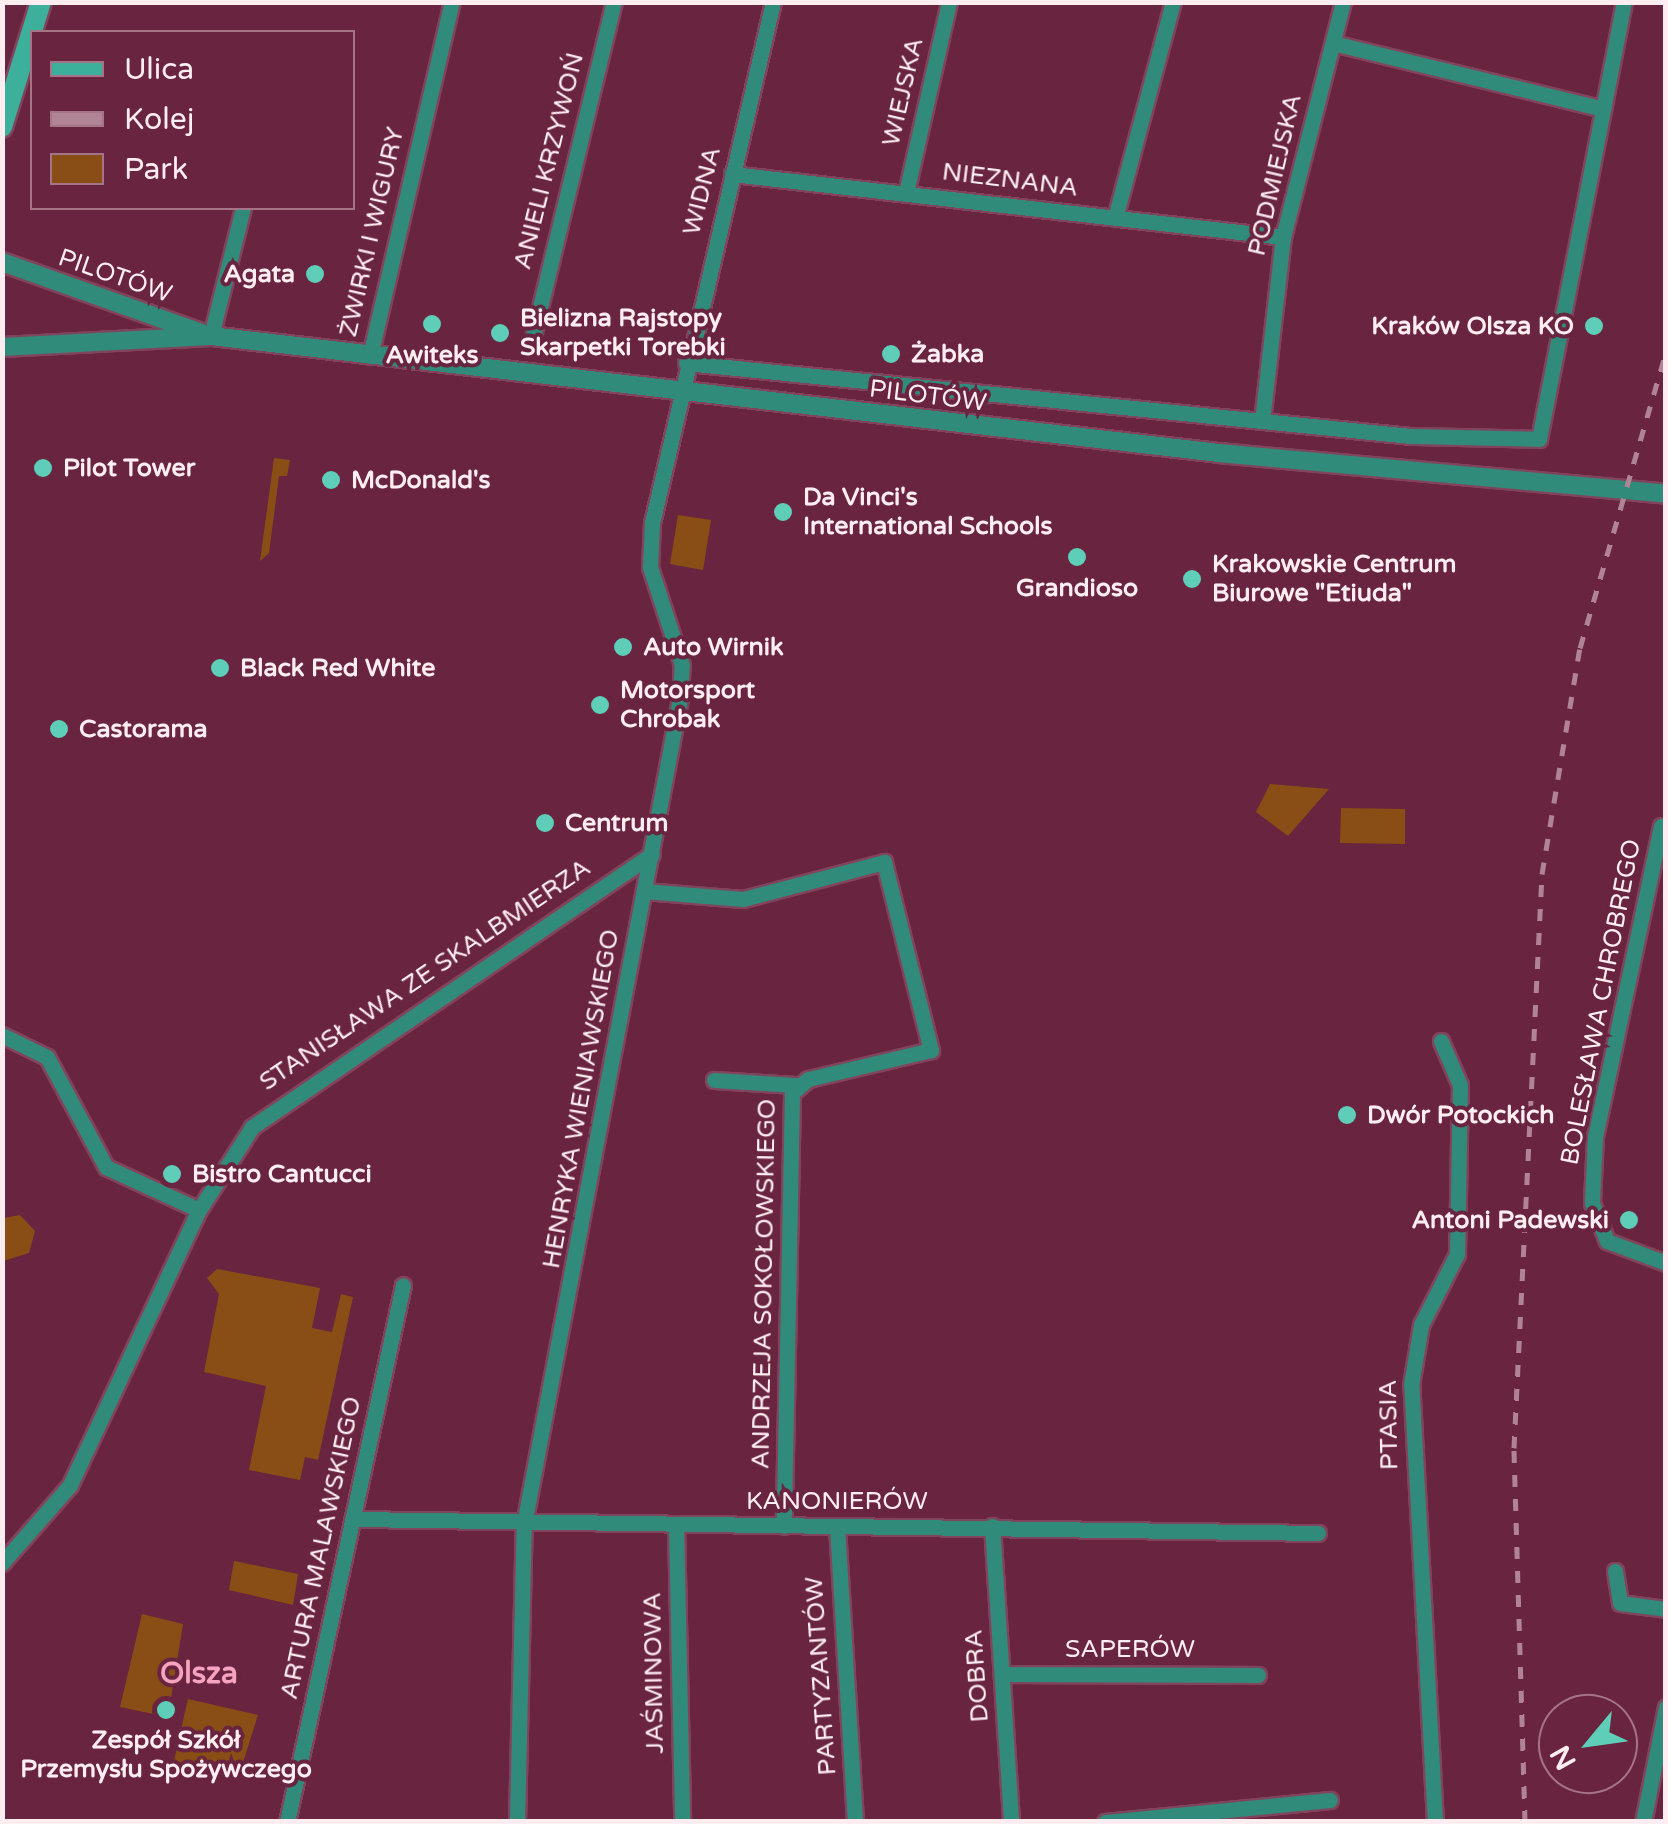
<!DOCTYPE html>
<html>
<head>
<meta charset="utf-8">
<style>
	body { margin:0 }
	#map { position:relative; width:1668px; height:1824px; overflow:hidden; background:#69243f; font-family:"Varela Round",sans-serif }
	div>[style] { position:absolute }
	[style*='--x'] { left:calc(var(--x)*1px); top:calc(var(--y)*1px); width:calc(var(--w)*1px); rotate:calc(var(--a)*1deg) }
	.green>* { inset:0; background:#894e16 }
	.roads { filter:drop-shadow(2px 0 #81445c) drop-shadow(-2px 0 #81445c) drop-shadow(0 2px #81445c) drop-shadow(0 -2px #81445c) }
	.minor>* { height:15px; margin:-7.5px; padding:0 7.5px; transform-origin:7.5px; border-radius:7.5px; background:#318b7a }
	.tertiary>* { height:18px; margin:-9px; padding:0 9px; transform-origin:9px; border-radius:9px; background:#318b7a }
	.secondary>* { height:20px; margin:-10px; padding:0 10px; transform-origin:10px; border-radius:10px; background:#3cb09a }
	.rail>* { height:5px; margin-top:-2.5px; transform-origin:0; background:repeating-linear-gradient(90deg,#b18495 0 12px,transparent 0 24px) }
	.dots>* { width:28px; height:28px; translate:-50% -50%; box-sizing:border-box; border:5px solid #69243f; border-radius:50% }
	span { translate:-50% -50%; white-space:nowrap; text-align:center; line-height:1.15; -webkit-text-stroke:8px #69243f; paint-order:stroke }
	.street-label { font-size:25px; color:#ffedf2 }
	.poi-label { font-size:25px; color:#ffedf2; font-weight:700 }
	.right { translate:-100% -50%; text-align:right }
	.left { translate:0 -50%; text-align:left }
	.quarter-label { font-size:30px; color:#f5a3be; font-weight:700 }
	.frame { position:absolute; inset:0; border:5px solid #ffedf2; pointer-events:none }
	.legend { position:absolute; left:30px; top:30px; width:325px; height:180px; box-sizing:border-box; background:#69243f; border:2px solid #a57487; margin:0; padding:12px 18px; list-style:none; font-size:30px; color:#ffedf2 }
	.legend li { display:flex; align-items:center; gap:20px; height:50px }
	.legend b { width:50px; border:2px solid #a57487 }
	.north { position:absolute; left:1538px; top:1694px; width:100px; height:100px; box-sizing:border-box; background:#69243f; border:2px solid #a57487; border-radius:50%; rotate:241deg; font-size:28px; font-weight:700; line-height:40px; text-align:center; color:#ffedf2 }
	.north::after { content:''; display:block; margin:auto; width:35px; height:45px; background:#5eceb8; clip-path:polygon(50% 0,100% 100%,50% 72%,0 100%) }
</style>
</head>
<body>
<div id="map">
	<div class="green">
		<i style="clip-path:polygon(274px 458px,290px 460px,287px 476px,279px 476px,269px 553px,260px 561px)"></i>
		<i style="clip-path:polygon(678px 515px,711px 520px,703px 570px,670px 564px)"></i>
		<i style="clip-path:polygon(1270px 784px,1329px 789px,1288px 836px,1256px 812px)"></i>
		<i style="clip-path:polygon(1341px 808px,1405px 809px,1405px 844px,1340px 843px)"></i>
		<i style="clip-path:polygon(20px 1215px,35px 1231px,29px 1253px,3px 1261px,3px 1218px)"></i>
		<i style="clip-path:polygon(217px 1269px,320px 1288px,312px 1328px,332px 1332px,341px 1294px,353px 1297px,318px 1460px,305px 1457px,300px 1480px,249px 1470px,266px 1386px,204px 1372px,219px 1294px,207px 1278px)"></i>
		<i style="clip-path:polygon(234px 1561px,298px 1574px,293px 1605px,229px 1590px)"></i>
		<i style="clip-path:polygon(142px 1614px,183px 1624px,168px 1717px,120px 1707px)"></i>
		<i style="clip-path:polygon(188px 1699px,258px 1715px,239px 1775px,174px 1761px)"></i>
	</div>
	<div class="roads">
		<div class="minor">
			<i style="--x:1333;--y:43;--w:278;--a:13.7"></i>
			<i style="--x:732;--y:174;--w:555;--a:6.52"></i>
			<i style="--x:906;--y:193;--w:196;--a:-77.3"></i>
			<i style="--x:1115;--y:218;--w:224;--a:-75"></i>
			<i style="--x:534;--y:332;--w:340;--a:-76.4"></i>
			<i style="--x:211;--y:336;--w:132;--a:-76"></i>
			<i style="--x:370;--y:356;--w:363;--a:-77"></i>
			<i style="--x:686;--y:363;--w:729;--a:5.75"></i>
			<i style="--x:1411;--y:436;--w:128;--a:1.3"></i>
			<i style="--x:1539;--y:439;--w:445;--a:-79"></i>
			<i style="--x:1262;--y:421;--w:185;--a:-83.5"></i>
			<i style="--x:1283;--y:237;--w:243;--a:-75.7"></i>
			<i style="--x:1661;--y:826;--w:317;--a:102"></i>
			<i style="--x:1595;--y:1136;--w:67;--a:92.6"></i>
			<i style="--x:1592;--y:1203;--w:41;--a:68.5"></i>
			<i style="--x:1607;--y:1241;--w:63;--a:20.4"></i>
			<i style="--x:644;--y:891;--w:99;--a:4.6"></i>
			<i style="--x:743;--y:899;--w:146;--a:-14.7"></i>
			<i style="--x:884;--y:862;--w:194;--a:76"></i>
			<i style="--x:931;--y:1050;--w:126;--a:166.7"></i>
			<i style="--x:808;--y:1079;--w:21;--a:139"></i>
			<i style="--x:792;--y:1093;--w:433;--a:91.1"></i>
			<i style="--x:2;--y:1035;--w:50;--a:26.1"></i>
			<i style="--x:47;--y:1057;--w:125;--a:61.8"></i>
			<i style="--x:106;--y:1167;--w:102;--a:24.8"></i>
			<i style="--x:714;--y:1080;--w:81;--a:3.5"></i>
			<i style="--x:354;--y:1519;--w:964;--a:0.83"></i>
			<i style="--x:676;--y:1524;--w:298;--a:88.8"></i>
			<i style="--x:992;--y:1526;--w:297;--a:86.3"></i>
			<i style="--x:837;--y:1527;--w:296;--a:86.5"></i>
			<i style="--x:2;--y:1563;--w:103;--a:-48.9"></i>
			<i style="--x:70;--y:1485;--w:304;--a:-64.9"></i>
			<i style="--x:199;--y:1210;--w:98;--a:-57.4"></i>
			<i style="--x:252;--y:1127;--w:484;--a:-34.3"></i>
			<i style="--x:1615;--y:1571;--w:32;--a:81"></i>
			<i style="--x:1620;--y:1603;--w:46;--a:7.4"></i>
			<i style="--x:1002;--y:1674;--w:256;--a:0.2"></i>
			<i style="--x:287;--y:1822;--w:549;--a:-77.81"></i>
			<i style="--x:517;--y:1822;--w:298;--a:-88.7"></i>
			<i style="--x:524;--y:1524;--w:841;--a:-79.3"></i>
			<i style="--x:680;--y:698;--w:33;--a:-87"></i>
			<i style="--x:682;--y:665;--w:103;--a:-108.1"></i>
			<i style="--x:650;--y:567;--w:44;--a:-87.4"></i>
			<i style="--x:652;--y:523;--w:535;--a:-76.93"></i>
			<i style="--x:1105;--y:1822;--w:226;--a:-5.6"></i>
			<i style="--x:1435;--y:1822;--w:438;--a:-93.1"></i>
			<i style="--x:1411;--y:1385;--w:61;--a:-80.5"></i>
			<i style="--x:1421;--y:1325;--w:80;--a:-63.1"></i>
			<i style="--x:1457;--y:1254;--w:169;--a:-89"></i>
			<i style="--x:1460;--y:1085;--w:48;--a:-113.4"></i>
			<i style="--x:1643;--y:1822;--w:117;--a:-78.7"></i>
		</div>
		<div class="tertiary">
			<i style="--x:2;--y:262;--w:211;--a:19.6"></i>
			<i style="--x:2;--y:347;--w:209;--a:-3"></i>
			<i style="--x:211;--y:336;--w:1015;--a:6.62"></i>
			<i style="--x:1219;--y:453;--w:449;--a:5.2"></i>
		</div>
		<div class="secondary">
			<i style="--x:2;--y:127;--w:131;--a:-72.7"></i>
		</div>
	</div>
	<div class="rail">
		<i style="--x:1525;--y:1822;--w:374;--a:-91.7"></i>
		<i style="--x:1514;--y:1448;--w:575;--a:-87.21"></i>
		<i style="--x:1542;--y:874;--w:229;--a:-80.5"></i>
		<i style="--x:1580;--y:648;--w:308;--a:-73.8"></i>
	</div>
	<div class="dots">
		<i style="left:315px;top:274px;background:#5eceb8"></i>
		<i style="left:432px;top:324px;background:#5eceb8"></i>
		<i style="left:1594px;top:326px;background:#5eceb8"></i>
		<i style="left:500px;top:333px;background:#5eceb8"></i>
		<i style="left:891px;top:354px;background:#5eceb8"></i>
		<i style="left:43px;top:468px;background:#5eceb8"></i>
		<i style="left:331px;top:480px;background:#5eceb8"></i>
		<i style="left:783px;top:512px;background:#5eceb8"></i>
		<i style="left:1077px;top:557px;background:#5eceb8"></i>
		<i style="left:1192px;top:579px;background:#5eceb8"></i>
		<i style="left:623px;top:647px;background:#5eceb8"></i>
		<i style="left:220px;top:668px;background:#5eceb8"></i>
		<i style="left:600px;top:705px;background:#5eceb8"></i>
		<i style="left:59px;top:729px;background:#5eceb8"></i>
		<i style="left:545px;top:823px;background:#5eceb8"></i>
		<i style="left:1347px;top:1115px;background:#5eceb8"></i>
		<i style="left:172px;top:1174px;background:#5eceb8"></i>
		<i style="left:1629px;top:1220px;background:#5eceb8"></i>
		<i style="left:166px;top:1710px;background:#5eceb8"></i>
	</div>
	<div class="street-label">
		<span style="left:903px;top:92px;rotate:-77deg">WIEJSKA</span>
		<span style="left:549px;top:161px;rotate:-76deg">ANIELI KRZYWOŃ</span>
		<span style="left:1275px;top:175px;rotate:-77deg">PODMIEJSKA</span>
		<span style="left:1010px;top:180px;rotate:7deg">NIEZNANA</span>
		<span style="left:702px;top:191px;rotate:-76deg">WIDNA</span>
		<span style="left:372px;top:232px;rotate:-77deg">ŻWIRKI I WIGURY</span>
		<span style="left:115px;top:276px;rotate:19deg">PILOTÓW</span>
		<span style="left:928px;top:396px;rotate:7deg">PILOTÓW</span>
		<span style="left:425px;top:975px;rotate:-34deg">STANISŁAWA ZE SKALBMIERZA</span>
		<span style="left:1601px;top:1002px;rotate:-79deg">BOLESŁAWA CHROBREGO</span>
		<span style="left:581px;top:1099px;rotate:-80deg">HENRYKA WIENIAWSKIEGO</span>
		<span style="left:764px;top:1284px;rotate:-89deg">ANDRZEJA SOKOŁOWSKIEGO</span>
		<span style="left:1389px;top:1425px;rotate:-91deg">PTASIA</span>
		<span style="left:837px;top:1501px">KANONIERÓW</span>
		<span style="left:321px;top:1548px;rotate:-78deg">ARTURA MALAWSKIEGO</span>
		<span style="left:1130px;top:1649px">SAPERÓW</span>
		<span style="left:654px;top:1673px;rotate:-91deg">JAŚMINOWA</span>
		<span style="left:821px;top:1676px;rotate:-94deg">PARTYZANTÓW</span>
		<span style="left:977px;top:1676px;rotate:-94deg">DOBRA</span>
	</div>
	<div class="poi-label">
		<span class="right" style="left:295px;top:274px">Agata</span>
		<span class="left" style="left:520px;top:333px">Bielizna Rajstopy<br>Skarpetki Torebki</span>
		<span class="right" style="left:1574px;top:326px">Kraków Olsza KO</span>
		<span class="left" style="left:911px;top:354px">Żabka</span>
		<span style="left:432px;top:355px">Awiteks</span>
		<span class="left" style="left:63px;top:468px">Pilot Tower</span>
		<span class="left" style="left:351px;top:480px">McDonald's</span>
		<span class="left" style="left:803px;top:512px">Da Vinci's<br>International Schools</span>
		<span class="left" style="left:1212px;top:579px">Krakowskie Centrum<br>Biurowe "Etiuda"</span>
		<span style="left:1077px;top:588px">Grandioso</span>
		<span class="left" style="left:643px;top:647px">Auto Wirnik</span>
		<span class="left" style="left:240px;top:668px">Black Red White</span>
		<span class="left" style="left:620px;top:705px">Motorsport<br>Chrobak</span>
		<span class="left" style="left:79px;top:729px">Castorama</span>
		<span class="left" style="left:565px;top:823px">Centrum</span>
		<span class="left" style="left:1367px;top:1115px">Dwór Potockich</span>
		<span class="left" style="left:192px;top:1174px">Bistro Cantucci</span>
		<span class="right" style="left:1609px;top:1220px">Antoni Padewski</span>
		<span style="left:166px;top:1755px">Zespół Szkół<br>Przemysłu Spożywczego</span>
	</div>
	<div class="quarter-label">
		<span style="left:199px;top:1674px">Olsza</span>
	</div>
	<div class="frame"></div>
	<ul class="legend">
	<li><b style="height:12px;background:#3cb09a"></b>Ulica</li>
	<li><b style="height:12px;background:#b18495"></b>Kolej</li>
	<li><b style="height:28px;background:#894e16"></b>Park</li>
	</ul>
	<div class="north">N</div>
</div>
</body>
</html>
